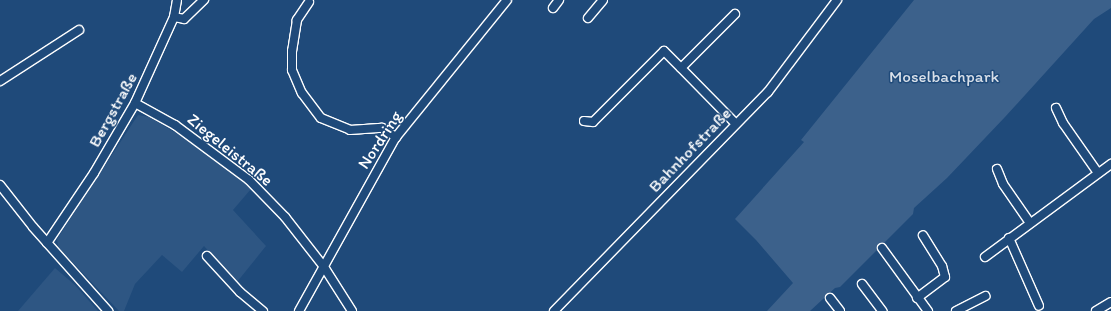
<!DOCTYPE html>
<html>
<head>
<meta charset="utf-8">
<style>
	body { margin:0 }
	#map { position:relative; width:1111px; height:311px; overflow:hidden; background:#1f4a7a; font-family:Itim,sans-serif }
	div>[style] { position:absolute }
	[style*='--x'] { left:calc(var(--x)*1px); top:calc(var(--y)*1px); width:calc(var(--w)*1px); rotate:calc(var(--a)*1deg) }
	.built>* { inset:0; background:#2e5683 }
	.green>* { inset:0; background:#3c618b }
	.roads { filter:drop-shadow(1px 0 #fff) drop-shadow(-1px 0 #fff) drop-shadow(0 1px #fff) drop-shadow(0 -1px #fff) }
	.street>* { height:8px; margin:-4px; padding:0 4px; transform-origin:4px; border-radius:4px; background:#1f4a7a }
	span { translate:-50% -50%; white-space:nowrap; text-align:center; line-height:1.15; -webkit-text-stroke:3px #1f4a7a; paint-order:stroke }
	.park-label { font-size:17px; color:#d8dfe8 }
	.street-label { font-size:17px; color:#fff }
</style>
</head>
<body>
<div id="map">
	<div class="built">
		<i style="clip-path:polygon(138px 115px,149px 117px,186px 139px,218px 161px,251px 189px,233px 210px,266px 246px,237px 282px,204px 246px,182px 272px,162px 255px,135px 284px,124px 311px,119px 311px,58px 247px,57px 239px)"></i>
		<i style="clip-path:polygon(55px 268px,75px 285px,98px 311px,18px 311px)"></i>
	</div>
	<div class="green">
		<i style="clip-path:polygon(914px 0,1111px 0,1111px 8px,1094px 19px,1005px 117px,947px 178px,914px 208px,913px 214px,840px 287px,835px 288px,810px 311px,767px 311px,793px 283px,756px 240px,735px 219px,804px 142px,801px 140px)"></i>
	</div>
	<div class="roads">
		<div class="street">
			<i style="--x:309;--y:2;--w:22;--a:124"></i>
			<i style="--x:297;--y:20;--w:31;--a:99"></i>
			<i style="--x:292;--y:51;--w:19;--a:90"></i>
			<i style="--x:292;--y:70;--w:25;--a:67"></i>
			<i style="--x:302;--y:93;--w:31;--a:53"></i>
			<i style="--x:321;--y:118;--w:31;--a:22"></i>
			<i style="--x:350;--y:130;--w:32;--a:-4"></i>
			<i style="--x:382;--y:128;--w:17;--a:33"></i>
			<i style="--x:553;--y:8;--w:10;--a:-53"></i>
			<i style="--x:735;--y:14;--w:76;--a:135"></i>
			<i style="--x:681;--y:68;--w:78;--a:45.5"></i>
			<i style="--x:174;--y:17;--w:10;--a:11"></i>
			<i style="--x:184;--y:19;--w:28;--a:-44"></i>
			<i style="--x:588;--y:18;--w:23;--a:-50"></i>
			<i style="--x:0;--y:81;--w:94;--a:-32.8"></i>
			<i style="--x:135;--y:103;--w:46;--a:28.8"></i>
			<i style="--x:175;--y:125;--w:92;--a:36.6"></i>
			<i style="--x:249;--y:180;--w:52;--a:45.8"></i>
			<i style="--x:285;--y:217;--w:63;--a:52"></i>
			<i style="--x:324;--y:267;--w:52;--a:57.5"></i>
			<i style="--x:1056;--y:108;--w:17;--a:65"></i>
			<i style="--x:1063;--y:123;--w:61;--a:55"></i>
			<i style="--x:584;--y:121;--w:9;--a:6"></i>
			<i style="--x:593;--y:122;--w:100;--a:-45"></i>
			<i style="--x:664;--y:51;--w:24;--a:45"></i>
			<i style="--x:997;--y:169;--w:16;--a:68"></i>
			<i style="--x:1003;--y:184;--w:47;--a:55.3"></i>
			<i style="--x:0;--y:185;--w:53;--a:51.8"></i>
			<i style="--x:33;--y:227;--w:113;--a:48.2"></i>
			<i style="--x:1009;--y:238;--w:74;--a:66.2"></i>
			<i style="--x:47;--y:243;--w:84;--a:-56.1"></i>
			<i style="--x:94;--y:173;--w:81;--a:-59.6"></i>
			<i style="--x:135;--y:103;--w:94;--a:-65.6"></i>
			<i style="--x:174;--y:17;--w:17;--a:-80"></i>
			<i style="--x:882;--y:248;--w:78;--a:53.9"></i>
			<i style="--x:207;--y:256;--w:49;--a:47.5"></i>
			<i style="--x:240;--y:292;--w:30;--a:40"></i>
			<i style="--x:985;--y:257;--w:157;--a:-36.4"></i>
			<i style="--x:862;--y:284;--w:34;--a:53"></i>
			<i style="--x:830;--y:298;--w:16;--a:52"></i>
			<i style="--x:917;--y:298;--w:35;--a:-37"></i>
			<i style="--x:945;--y:277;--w:11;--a:-105"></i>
			<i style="--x:942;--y:266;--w:36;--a:-122"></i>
			<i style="--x:299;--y:311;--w:199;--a:-60.9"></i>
			<i style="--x:396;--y:137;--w:176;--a:-51"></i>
			<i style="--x:554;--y:311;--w:306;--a:-45.7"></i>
			<i style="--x:768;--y:92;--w:115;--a:-53.1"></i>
			<i style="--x:956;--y:311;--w:33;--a:-27"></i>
			<i style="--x:1096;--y:311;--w:17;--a:-31"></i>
		</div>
	</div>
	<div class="park-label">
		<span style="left:944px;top:77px">Moselbachpark</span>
	</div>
	<div class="street-label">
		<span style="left:113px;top:110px;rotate:-61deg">Bergstraße</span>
		<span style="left:380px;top:140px;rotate:-57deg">Nordring</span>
		<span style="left:230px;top:150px;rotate:39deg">Ziegeleistraße</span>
		<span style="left:690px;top:150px;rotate:-46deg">Bahnhofstraße</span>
	</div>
</div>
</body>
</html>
